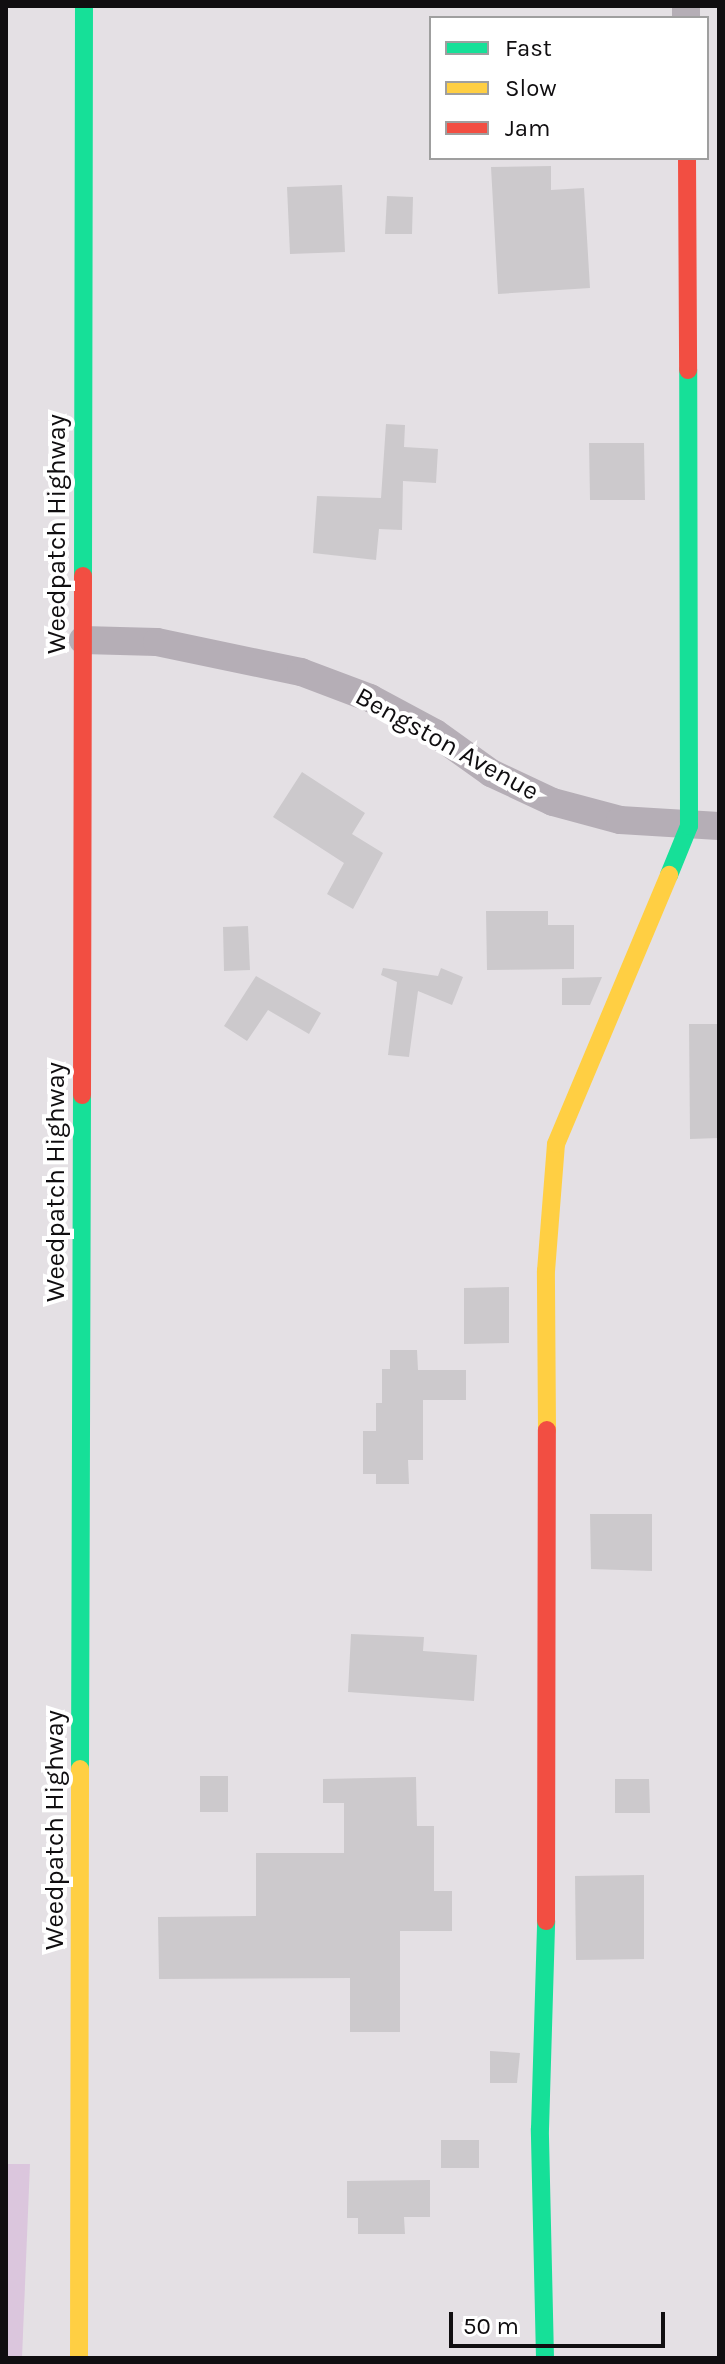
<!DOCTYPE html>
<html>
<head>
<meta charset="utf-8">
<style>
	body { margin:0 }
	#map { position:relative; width:725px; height:2364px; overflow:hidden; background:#e4e0e4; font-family:Karla,sans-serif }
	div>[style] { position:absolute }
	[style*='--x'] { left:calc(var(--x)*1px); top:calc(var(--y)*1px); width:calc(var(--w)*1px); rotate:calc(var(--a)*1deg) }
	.green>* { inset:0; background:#dbc6dd }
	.building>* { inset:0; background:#ccc9cc }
	.street>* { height:28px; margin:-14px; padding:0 14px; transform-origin:14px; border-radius:14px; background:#b5aeb6 }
	.fast>* { height:18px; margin:-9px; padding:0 9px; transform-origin:9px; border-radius:9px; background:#16e098 }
	.slow>* { height:18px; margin:-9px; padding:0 9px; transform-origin:9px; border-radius:9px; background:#ffcf43 }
	.jam>* { height:18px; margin:-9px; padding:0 9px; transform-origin:9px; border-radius:9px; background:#f24e42 }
	span { translate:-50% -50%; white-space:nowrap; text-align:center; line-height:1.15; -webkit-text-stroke:8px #fff; paint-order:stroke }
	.street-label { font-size:26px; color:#100e10 }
	.frame { position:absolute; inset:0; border:8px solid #100e10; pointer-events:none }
	.legend { position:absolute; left:429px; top:16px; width:280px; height:144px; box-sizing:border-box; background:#fff; border:2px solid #9f9f9f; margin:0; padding:10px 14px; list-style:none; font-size:24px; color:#100e10 }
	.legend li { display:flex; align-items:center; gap:16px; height:40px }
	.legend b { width:40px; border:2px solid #9f9f9f }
	.scale { position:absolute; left:449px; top:2312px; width:216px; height:36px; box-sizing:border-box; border:4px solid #100e10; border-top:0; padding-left:10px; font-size:24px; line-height:28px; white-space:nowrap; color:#100e10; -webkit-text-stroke:6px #fff; paint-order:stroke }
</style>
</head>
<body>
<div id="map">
	<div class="green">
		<i style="clip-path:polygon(6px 2164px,30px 2164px,22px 2358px,6px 2358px)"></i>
	</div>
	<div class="building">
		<i style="clip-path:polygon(551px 166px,551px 190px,584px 188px,590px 288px,498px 294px,491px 167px)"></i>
		<i style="clip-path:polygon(342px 185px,345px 252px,290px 254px,287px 187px)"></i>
		<i style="clip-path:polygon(387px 196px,413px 197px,412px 234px,385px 234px)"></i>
		<i style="clip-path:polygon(386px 424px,405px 425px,404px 447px,438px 449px,436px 483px,403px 481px,402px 530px,379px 529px,376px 560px,313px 553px,317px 496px,381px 498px)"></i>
		<i style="clip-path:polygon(589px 443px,644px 443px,645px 500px,590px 500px)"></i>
		<i style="clip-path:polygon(302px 772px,365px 813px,352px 834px,383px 853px,353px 909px,327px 894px,344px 863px,273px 817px)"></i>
		<i style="clip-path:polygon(486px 911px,548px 911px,548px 925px,574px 925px,574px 969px,487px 970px)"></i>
		<i style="clip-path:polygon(248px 926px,250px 970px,224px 971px,223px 927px)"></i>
		<i style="clip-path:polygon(383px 968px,438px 976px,441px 968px,463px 977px,452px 1005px,418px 991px,409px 1057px,388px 1055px,397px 982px,381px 975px)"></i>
		<i style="clip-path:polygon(256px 976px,321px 1013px,309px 1034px,268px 1010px,247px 1041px,224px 1026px)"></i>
		<i style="clip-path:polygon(602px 977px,590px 1005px,562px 1005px,562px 978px)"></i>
		<i style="clip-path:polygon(689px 1024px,719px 1024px,719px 1138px,690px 1139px)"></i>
		<i style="clip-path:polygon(509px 1287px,509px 1343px,464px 1344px,464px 1288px)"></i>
		<i style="clip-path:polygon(390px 1350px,417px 1350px,418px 1370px,466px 1370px,466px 1400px,423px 1400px,423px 1460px,408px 1460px,409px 1484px,376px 1484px,376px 1474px,363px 1474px,363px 1431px,376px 1431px,376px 1403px,382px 1403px,382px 1369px,390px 1369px)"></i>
		<i style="clip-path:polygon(590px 1514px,652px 1514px,652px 1571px,591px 1569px)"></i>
		<i style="clip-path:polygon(351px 1634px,424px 1637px,423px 1651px,477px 1655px,474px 1701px,348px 1692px)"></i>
		<i style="clip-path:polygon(200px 1776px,228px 1776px,228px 1812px,200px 1812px)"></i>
		<i style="clip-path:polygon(416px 1777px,417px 1826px,434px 1826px,434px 1891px,452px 1891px,452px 1931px,400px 1931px,400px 2032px,350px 2032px,350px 1978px,159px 1979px,158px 1917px,256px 1916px,256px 1853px,344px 1853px,344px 1803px,323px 1803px,323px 1779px)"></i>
		<i style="clip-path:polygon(615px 1779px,649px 1779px,650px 1813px,615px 1813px)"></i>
		<i style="clip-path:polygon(644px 1875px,644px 1959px,576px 1960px,575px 1876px)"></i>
		<i style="clip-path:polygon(490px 2051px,520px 2053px,517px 2083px,490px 2083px)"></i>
		<i style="clip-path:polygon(441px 2140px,479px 2140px,479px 2168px,441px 2168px)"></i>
		<i style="clip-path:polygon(430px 2180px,430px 2217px,404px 2217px,405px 2234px,358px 2234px,358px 2218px,347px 2218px,347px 2181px)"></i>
	</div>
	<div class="street">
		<i style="--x:686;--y:6;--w:12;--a:90"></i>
		<i style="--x:83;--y:640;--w:74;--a:1.5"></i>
		<i style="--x:157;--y:642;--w:147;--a:11.8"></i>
		<i style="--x:301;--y:672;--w:74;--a:20.6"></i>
		<i style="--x:370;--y:698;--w:74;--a:28.3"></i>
		<i style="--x:435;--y:733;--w:69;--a:35.5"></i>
		<i style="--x:491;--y:773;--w:68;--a:25.1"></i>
		<i style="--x:553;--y:802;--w:69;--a:15"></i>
		<i style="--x:620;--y:820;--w:99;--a:3.5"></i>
	</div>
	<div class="fast">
		<i style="--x:83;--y:576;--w:570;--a:-89.9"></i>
		<i style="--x:669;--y:875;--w:53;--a:-67.8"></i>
		<i style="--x:689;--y:826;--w:456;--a:-90.1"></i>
		<i style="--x:80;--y:1769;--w:674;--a:-89.83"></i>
		<i style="--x:545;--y:2358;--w:229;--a:-91.3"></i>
		<i style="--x:540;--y:2129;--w:208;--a:-88.3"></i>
	</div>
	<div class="slow">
		<i style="--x:547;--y:1430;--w:159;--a:-90.4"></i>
		<i style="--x:546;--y:1271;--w:127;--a:-85.5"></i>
		<i style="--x:556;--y:1144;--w:292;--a:-67.2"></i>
		<i style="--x:79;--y:2358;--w:589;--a:-89.9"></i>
	</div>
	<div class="jam">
		<i style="--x:687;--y:158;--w:212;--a:89.7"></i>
		<i style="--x:82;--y:1095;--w:519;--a:-89.89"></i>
		<i style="--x:546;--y:1921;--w:491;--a:-89.9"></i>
	</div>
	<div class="street-label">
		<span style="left:57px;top:534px;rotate:-90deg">Weedpatch Highway</span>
		<span style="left:447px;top:744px;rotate:29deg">Bengston Avenue</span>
		<span style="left:56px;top:1182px;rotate:-90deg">Weedpatch Highway</span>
		<span style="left:55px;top:1830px;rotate:-90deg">Weedpatch Highway</span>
	</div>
	<div class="frame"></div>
	<ul class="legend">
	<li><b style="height:10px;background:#16e098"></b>Fast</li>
	<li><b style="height:10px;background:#ffcf43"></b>Slow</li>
	<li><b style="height:10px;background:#f24e42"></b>Jam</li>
	</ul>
	<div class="scale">50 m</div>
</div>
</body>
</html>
